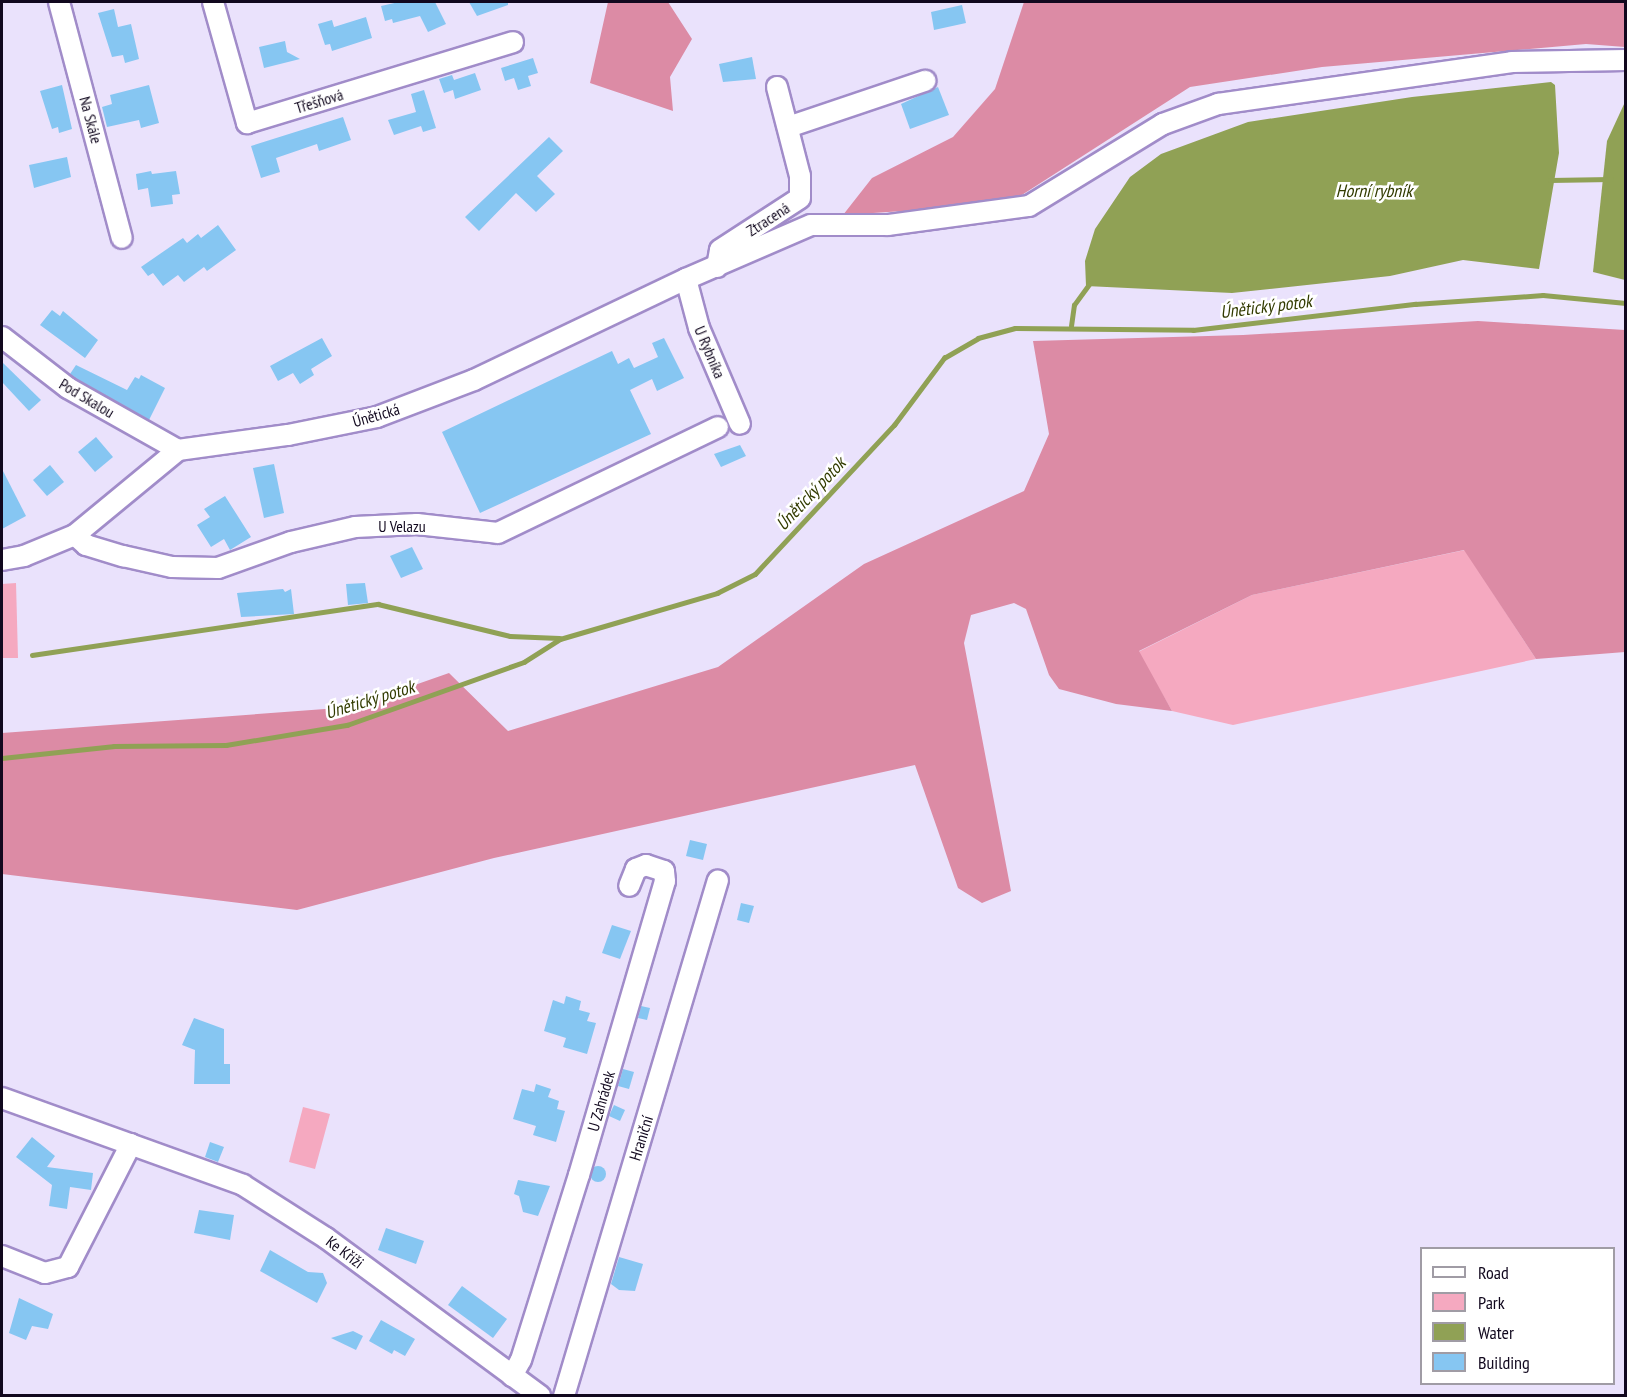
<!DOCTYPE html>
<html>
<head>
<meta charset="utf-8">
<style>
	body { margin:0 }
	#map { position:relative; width:1627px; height:1397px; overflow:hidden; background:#eae2fc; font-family:"PT Sans Narrow",sans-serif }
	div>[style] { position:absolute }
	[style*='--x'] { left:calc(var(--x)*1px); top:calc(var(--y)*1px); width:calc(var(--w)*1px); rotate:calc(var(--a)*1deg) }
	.green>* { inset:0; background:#f5a9c0 }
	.forest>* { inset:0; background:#dc8ba5 }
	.water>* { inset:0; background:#90a155 }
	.stream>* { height:4.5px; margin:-2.25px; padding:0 2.25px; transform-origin:2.25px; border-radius:2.25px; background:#90a155 }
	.building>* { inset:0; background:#86c6f2 }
	.round { border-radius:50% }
	.roads { filter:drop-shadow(2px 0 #a18cc9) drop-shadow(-2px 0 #a18cc9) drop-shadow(0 2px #a18cc9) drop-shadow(0 -2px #a18cc9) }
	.street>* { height:20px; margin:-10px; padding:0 10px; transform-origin:10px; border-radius:10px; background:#fff }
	span { translate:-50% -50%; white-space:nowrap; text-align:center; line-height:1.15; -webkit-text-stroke:5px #fff; paint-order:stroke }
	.street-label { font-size:16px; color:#11081e }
	.water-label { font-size:18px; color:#323b00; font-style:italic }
	.frame { position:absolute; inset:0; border:3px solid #11081e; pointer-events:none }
	.legend { position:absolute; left:1420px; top:1247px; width:195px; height:138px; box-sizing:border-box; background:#fff; border:2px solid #a09ca5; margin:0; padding:8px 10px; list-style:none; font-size:18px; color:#11081e }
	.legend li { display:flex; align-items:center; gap:12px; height:30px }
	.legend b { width:30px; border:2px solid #a09ca5 }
</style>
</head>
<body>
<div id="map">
	<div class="green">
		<i style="clip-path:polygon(1465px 550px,1536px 659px,1233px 725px,1172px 711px,1138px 652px,1252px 595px)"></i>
		<i style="clip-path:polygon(16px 583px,18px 658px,2px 658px,2px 584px)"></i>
		<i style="clip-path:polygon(303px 1107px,330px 1114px,315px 1169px,289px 1162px)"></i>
	</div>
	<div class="forest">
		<i style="clip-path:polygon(608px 2px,668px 2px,692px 39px,670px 77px,673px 111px,590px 83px)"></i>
		<i style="clip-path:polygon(1024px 2px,1625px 2px,1625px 47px,1586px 44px,1322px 67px,1190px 87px,1008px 204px,843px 215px,872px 178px,953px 137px,995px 89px)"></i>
		<i style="clip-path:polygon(1478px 321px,1625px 330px,1625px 652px,1536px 659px,1464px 550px,1252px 595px,1139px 651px,1172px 711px,1116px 704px,1059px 689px,1049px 675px,1026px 609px,1014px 603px,971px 615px,964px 643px,1011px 891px,982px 903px,958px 888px,915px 765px,494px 858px,297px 910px,2px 874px,2px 733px,352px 707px,449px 673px,508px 731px,718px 667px,864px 564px,1024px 491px,1049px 434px,1033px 341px,1243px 335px)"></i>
	</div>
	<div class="water">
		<i style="clip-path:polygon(1551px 82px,1555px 85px,1559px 153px,1539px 269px,1463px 260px,1390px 276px,1232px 293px,1086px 286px,1085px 261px,1095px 229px,1130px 177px,1161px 154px,1248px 122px,1412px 97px)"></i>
		<i style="clip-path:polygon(1625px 102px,1625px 280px,1593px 272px,1607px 141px)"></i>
	</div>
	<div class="stream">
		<i style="--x:1550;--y:180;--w:61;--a:-0.9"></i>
		<i style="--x:1071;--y:326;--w:21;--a:-82"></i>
		<i style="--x:1074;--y:305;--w:26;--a:-54"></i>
		<i style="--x:32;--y:655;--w:350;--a:-8.4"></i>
		<i style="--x:378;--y:604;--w:136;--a:13.6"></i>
		<i style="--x:510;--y:636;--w:49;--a:2.3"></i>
		<i style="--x:2;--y:758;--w:113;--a:-6.1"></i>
		<i style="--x:114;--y:746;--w:112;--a:-0.5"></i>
		<i style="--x:226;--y:745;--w:123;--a:-9.4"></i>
		<i style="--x:347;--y:725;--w:188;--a:-19.6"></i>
		<i style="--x:524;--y:662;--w:43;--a:-32.6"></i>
		<i style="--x:560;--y:639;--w:164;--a:-16.3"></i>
		<i style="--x:717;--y:593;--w:42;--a:-26.6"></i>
		<i style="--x:755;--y:574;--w:204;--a:-47"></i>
		<i style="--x:894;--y:425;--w:84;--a:-53.3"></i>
		<i style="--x:944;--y:358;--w:39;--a:-30"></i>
		<i style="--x:978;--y:338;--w:38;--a:-15"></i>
		<i style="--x:1015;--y:328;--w:178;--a:0.6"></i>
		<i style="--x:1193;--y:330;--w:224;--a:-6.7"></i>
		<i style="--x:1415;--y:304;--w:128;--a:-4"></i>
		<i style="--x:1543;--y:295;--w:83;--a:5.5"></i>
	</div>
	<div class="building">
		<i style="clip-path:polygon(399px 2px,435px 2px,446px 24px,428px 32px,420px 16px,393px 23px,392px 19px,385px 21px,381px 6px)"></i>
		<i style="clip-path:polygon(469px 2px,508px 2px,508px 5px,477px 16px)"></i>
		<i style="clip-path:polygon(962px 5px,966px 23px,934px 30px,931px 12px)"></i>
		<i style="clip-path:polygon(114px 9px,118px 27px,131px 24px,139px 59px,125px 63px,123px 55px,112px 57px,98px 13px)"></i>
		<i style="clip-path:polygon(366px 17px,372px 38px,332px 51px,330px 44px,325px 45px,318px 24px,332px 20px,334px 27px)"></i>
		<i style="clip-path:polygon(285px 41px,287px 52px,300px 59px,264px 68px,259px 47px)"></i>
		<i style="clip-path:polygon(752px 57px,756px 79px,723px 82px,719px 64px)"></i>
		<i style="clip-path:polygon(533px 58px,538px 73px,528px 76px,531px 86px,518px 90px,514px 78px,505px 81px,501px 68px)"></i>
		<i style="clip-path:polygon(475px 73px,481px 90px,455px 99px,453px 90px,444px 93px,439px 79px,452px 75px,454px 80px)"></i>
		<i style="clip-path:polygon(62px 85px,72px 129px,59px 133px,58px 127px,52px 129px,40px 91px)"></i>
		<i style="clip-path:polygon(149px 85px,159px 123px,141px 128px,139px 120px,107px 127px,102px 107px,112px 104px,110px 95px)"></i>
		<i style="clip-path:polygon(938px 87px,949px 115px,910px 129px,901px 104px)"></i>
		<i style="clip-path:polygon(424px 90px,436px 128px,423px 132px,421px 126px,394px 135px,388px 120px,416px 112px,411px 94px)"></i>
		<i style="clip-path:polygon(343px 117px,351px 140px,319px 151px,317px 144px,276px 158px,280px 172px,261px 178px,251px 146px)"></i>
		<i style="clip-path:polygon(549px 137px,563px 151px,537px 176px,555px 194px,536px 212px,516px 193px,479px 231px,465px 217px)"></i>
		<i style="clip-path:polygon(67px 157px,71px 177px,34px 188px,29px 165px)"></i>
		<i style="clip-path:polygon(151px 171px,152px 174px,176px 171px,180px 194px,172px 195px,173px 204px,151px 207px,148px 188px,138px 190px,136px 174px)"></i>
		<i style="clip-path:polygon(218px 225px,236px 250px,207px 271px,204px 267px,184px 282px,178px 275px,163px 286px,153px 273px,148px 276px,141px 267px,183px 238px,187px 243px,198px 234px,201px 238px)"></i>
		<i style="clip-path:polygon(52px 310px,60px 316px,63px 311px,98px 340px,85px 358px,40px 325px)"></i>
		<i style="clip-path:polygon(322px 338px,332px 356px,311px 369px,314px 375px,300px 384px,293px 373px,278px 381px,270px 366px)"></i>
		<i style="clip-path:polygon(664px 338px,684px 378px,657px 391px,652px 379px,630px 390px,651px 434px,480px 513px,442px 432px,612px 351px,618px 364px,629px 358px,634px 368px,658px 357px,652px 343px)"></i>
		<i style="clip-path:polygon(2px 362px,41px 400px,29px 411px,2px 382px)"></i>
		<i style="clip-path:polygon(76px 365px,127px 390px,135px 377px,139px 379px,141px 375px,165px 388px,149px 420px,75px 378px,70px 374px)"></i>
		<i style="clip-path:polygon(96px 437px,113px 457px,95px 472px,78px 452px)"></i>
		<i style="clip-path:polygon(740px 445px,746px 456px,721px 467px,714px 454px)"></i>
		<i style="clip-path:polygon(274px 464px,284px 513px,264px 518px,253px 468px)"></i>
		<i style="clip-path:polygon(50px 465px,64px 482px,47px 496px,33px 480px)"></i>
		<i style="clip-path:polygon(2px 469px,26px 516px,2px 529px)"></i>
		<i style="clip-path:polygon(225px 496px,251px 537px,230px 550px,224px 539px,211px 547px,197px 525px,210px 517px,204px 509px)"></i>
		<i style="clip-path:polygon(412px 547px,423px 569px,401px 578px,390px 556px)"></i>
		<i style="clip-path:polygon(365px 583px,368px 603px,348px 605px,346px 584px)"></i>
		<i style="clip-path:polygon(283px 589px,285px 592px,291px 589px,294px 614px,241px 617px,237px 593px)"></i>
		<i style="clip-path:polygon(690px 840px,707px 844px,703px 860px,686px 856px)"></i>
		<i style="clip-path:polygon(741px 903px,754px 906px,749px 923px,737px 920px)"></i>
		<i style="clip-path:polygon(612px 925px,631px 931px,620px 959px,602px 953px)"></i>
		<i style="clip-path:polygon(566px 996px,581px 1001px,579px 1010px,590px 1013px,587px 1021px,596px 1023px,587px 1054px,563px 1047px,566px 1038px,544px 1031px,553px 1000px,564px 1004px)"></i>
		<i style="clip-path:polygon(641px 1006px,650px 1008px,647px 1020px,638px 1018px)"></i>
		<i style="clip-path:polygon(194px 1018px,224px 1029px,224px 1064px,230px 1064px,230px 1084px,194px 1084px,195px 1050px,182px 1045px)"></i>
		<i style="clip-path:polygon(623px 1069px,634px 1072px,629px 1089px,618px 1086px)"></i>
		<i style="clip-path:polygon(536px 1084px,551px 1089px,548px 1097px,559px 1101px,557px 1109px,565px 1111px,556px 1142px,533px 1135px,536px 1126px,513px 1119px,522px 1089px,534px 1092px)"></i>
		<i style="clip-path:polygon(614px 1105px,625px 1110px,620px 1121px,609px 1116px)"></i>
		<i style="clip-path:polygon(32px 1137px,55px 1156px,47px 1167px,93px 1173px,91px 1190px,70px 1187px,67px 1209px,49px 1206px,52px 1185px,16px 1157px)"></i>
		<i style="clip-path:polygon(210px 1142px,224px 1147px,218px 1162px,205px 1157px)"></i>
		<i class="round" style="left:590px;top:1166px;width:16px;height:16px"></i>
		<i style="clip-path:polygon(518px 1180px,550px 1186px,538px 1216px,523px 1212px,519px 1196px,514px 1194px)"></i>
		<i style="clip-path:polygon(199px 1210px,234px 1215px,230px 1240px,194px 1233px)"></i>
		<i style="clip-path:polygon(386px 1228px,424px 1241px,416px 1264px,378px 1250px)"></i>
		<i style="clip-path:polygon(270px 1250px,308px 1272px,323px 1273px,327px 1283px,317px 1303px,260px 1271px)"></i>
		<i style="clip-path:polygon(619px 1257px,643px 1264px,635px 1291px,619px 1290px,611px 1284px)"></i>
		<i style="clip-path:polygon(462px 1286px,507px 1319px,493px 1338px,448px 1305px)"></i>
		<i style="clip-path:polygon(19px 1298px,53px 1314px,48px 1329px,32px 1326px,26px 1340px,9px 1333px)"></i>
		<i style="clip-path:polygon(381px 1320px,415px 1339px,405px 1356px,394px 1350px,392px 1354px,369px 1341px)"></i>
		<i style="clip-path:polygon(353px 1331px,363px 1336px,356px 1350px,331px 1338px)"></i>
	</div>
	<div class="roads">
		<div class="street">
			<i style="--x:59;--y:2;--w:244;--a:75.1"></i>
			<i style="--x:213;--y:2;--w:126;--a:74.3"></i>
			<i style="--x:247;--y:123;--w:278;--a:-16.9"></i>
			<i style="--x:788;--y:127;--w:145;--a:-18.6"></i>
			<i style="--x:717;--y:267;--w:17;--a:-80"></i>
			<i style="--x:720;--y:250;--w:95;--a:-33"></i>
			<i style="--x:800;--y:198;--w:22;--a:-90"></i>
			<i style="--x:800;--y:176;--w:92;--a:-104.5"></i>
			<i style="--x:686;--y:279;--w:51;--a:75.1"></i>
			<i style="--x:699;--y:328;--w:104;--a:66.9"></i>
			<i style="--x:2;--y:337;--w:83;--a:37.7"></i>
			<i style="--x:68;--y:388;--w:126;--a:29.4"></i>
			<i style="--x:75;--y:535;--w:15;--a:42"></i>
			<i style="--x:86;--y:545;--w:39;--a:17"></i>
			<i style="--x:123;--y:556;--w:50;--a:12.7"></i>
			<i style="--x:172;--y:567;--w:46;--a:1.2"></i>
			<i style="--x:218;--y:568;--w:77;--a:-19.6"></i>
			<i style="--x:291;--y:542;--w:66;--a:-13.2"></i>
			<i style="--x:355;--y:527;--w:62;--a:-2.8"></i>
			<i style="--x:417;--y:524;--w:81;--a:6.3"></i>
			<i style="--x:498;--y:533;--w:244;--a:-25.7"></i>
			<i style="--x:2;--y:560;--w:22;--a:-10"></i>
			<i style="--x:24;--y:556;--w:55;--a:-22.4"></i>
			<i style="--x:75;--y:535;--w:134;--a:-39.5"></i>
			<i style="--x:178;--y:450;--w:111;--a:-7.8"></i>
			<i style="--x:288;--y:435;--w:91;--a:-11.4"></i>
			<i style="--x:377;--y:417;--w:104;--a:-20.9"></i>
			<i style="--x:474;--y:380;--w:235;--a:-25.5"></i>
			<i style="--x:686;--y:279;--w:136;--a:-23.4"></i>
			<i style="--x:811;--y:225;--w:77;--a:0"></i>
			<i style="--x:888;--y:225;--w:142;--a:-7.7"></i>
			<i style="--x:1029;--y:206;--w:157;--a:-31.5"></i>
			<i style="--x:1163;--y:124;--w:59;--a:-20"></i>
			<i style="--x:1218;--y:104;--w:297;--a:-8.1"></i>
			<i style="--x:1512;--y:62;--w:114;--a:-1"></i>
			<i style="--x:2;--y:1098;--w:256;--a:19.8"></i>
			<i style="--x:243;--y:1185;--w:98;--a:32.6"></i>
			<i style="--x:326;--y:1238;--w:266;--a:36.4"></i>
			<i style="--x:2;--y:1256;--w:46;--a:21.6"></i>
			<i style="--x:45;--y:1273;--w:24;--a:-15"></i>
			<i style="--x:68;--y:1267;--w:138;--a:-62.9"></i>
			<i style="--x:512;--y:1376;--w:18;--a:-61"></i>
			<i style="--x:521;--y:1360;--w:194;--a:-72.6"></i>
			<i style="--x:579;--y:1175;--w:306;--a:-73.7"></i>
			<i style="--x:665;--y:881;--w:10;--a:-96"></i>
			<i style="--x:664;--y:871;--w:19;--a:-162"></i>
			<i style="--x:646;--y:865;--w:11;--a:158"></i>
			<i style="--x:636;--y:869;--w:18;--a:112"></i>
			<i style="--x:564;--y:1396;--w:538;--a:-73.38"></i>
		</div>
	</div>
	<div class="street-label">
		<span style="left:319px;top:101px;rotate:-17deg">Třešňová</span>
		<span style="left:91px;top:120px;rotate:75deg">Na Skále</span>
		<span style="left:768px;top:219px;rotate:-33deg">Ztracená</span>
		<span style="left:710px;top:352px;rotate:67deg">U Rybníka</span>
		<span style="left:87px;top:398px;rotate:31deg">Pod Skalou</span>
		<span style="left:376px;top:415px;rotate:-16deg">Únětická</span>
		<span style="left:402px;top:526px">U Velazu</span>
		<span style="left:601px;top:1101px;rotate:-74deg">U Zahrádek</span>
		<span style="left:641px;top:1138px;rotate:-73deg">Hraniční</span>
		<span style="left:345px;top:1252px;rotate:37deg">Ke Kříži</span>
	</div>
	<div class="water-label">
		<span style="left:1374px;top:191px">Horní rybník</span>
		<span style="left:1266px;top:307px;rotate:-7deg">Únětický potok</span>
		<span style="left:811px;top:494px;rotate:-47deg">Únětický potok</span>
		<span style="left:370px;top:700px;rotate:-17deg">Únětický potok</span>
	</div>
	<div class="frame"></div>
	<ul class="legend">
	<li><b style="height:8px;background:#fff"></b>Road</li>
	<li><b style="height:16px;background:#f5a9c0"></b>Park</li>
	<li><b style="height:16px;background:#90a155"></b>Water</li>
	<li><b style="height:16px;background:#86c6f2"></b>Building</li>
	</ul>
</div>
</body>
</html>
